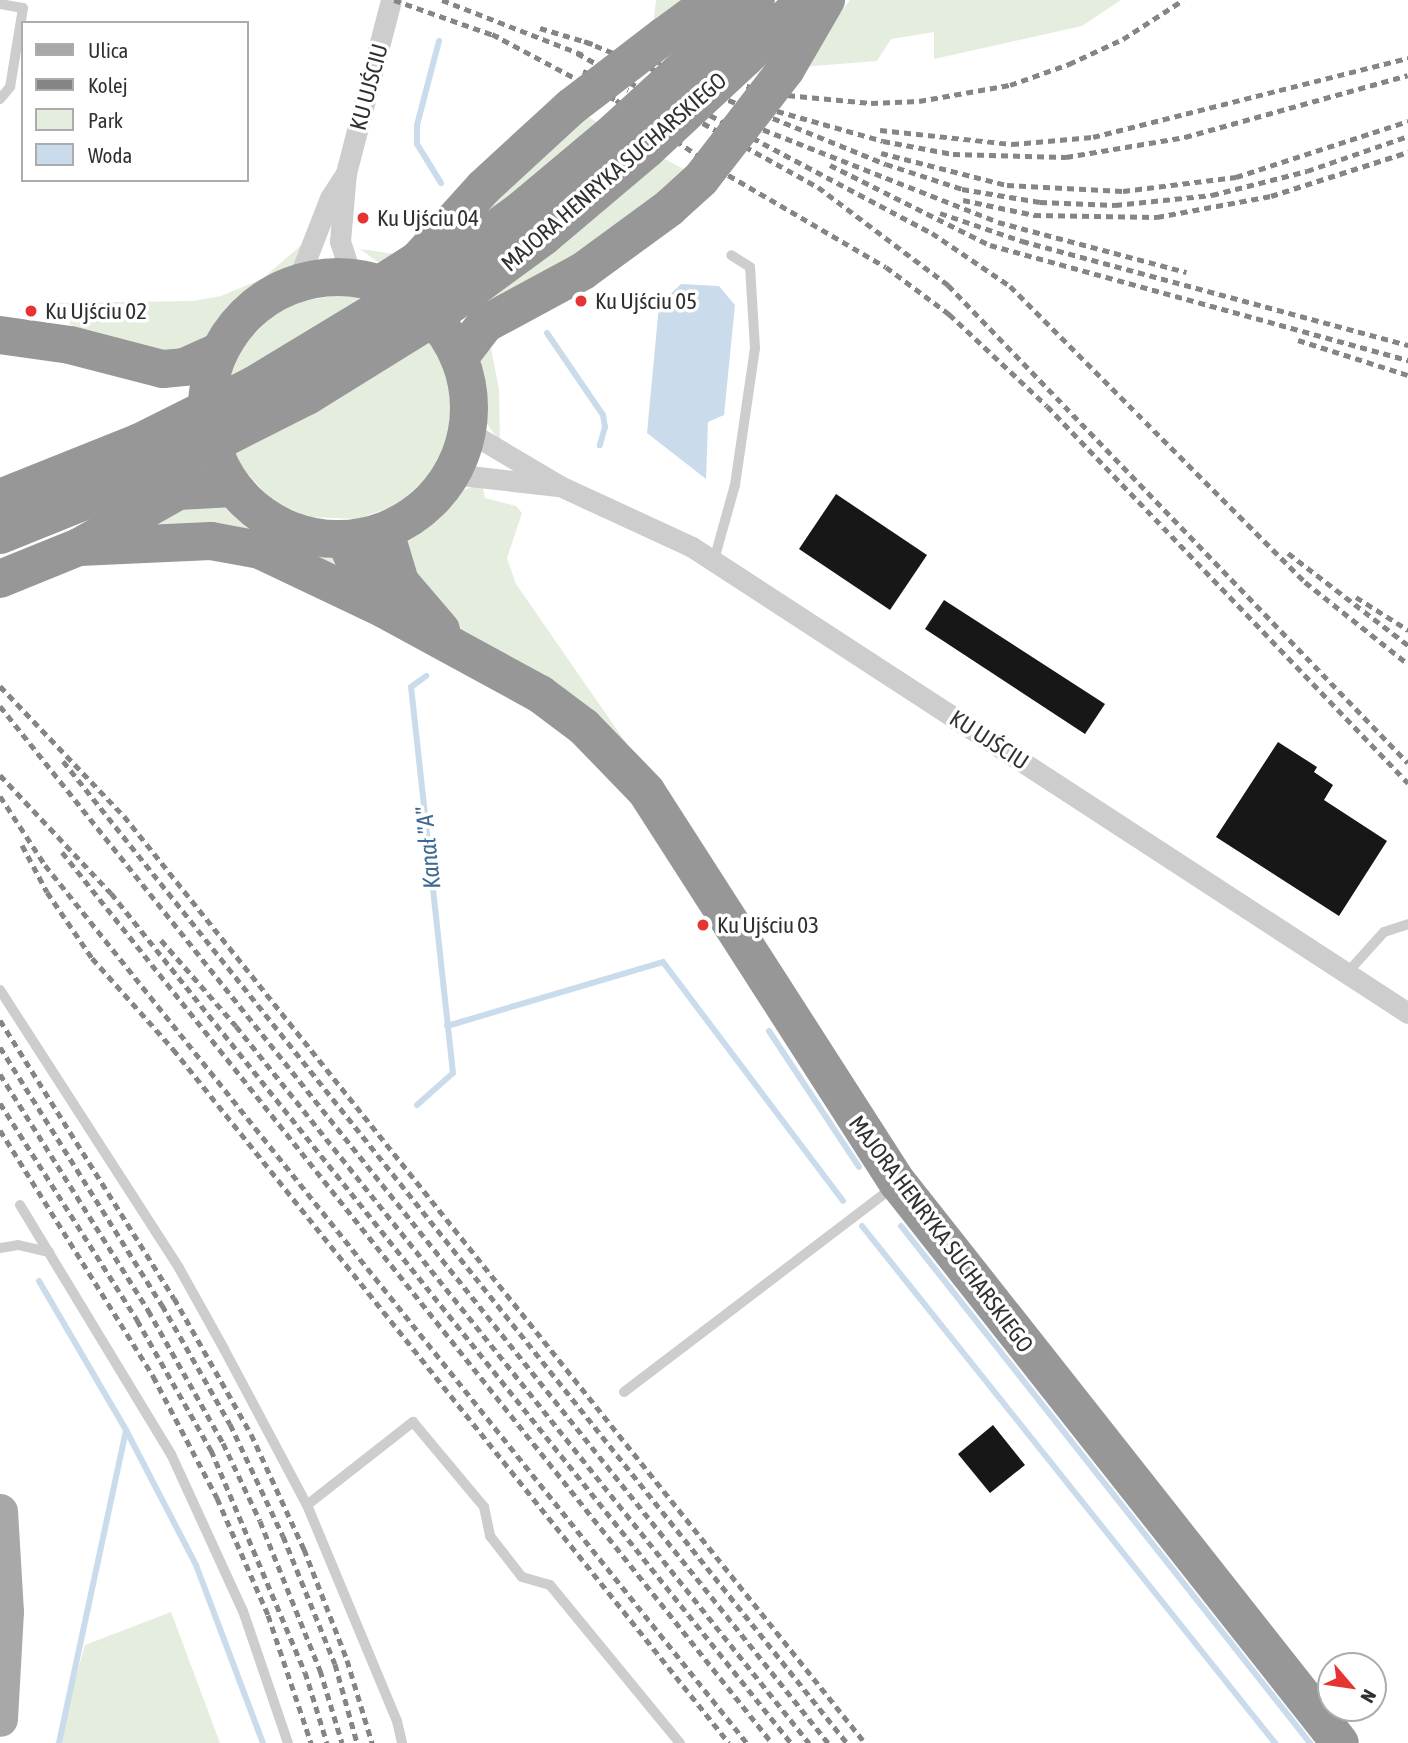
<!DOCTYPE html>
<html>
<head>
<meta charset="utf-8">
<style>
	body { margin:0 }
	#map { position:relative; width:1408px; height:1743px; overflow:hidden; background:#fff; font-family:"Asap Condensed",sans-serif }
	div>[style] { position:absolute }
	[style*='--x'] { left:calc(var(--x)*1px); top:calc(var(--y)*1px); width:calc(var(--w)*1px); rotate:calc(var(--a)*1deg) }
	.green>* { inset:0; background:#e4edde }
	.water>* { inset:0; background:#cadcec }
	.stream>* { height:6px; margin:-3px; padding:0 3px; transform-origin:3px; border-radius:3px; background:#cadcec }
	.building>* { inset:0; background:#171717 }
	.lane>* { height:10px; margin:-5px; padding:0 5px; transform-origin:5px; border-radius:5px; background:#cdcdcd }
	.street>* { height:21px; margin:-10.5px; padding:0 10.5px; transform-origin:10.5px; border-radius:10.5px; background:#cdcdcd }
	.primary>* { height:35px; margin:-17.5px; padding:0 17.5px; transform-origin:17.5px; border-radius:17.5px; background:#a8a8a8 }
	.highway>* { height:38px; margin:-19px; padding:0 19px; transform-origin:19px; border-radius:19px; background:#979797 }
	.highway>.ring { margin:-19px; padding:0; box-sizing:content-box; background:none; border:38px solid #979797; border-radius:50% }
	.rail>* { height:5px; margin-top:-2.5px; transform-origin:0; background:repeating-linear-gradient(90deg,#858585 0 7px,transparent 0 12px) }
	.highway-bridge>* { height:38px; margin:-19px; padding:0 19px; transform-origin:19px; border-radius:19px; background:#979797 }
	.dots>* { width:19px; height:19px; translate:-50% -50%; box-sizing:border-box; border:4px solid #fff; border-radius:50% }
	span { translate:-50% -50%; white-space:nowrap; text-align:center; line-height:1.15; -webkit-text-stroke:7px #fff; paint-order:stroke }
	.street-label { font-size:23px; color:#303030 }
	.poi-label { font-size:23px; color:#303030 }
	.left { translate:0 -50%; text-align:left }
	.water-label { font-size:24px; color:#3d6a93; font-style:italic }
	.legend { position:absolute; left:21px; top:21px; width:228px; height:161px; box-sizing:border-box; background:#fff; border:2px solid #acacac; margin:0; padding:9px 12px; list-style:none; font-size:21px; color:#303030 }
	.legend li { display:flex; align-items:center; gap:14px; height:35px }
	.legend b { width:35px; border:2px solid #acacac }
	.north { position:absolute; left:1317px; top:1652px; width:70px; height:70px; box-sizing:border-box; background:#fff; border:2px solid #acacac; border-radius:50%; rotate:119deg; font-size:19px; font-weight:700; line-height:28px; text-align:center; color:#303030 }
	.north::after { content:''; display:block; margin:auto; width:24px; height:32px; background:#e63432; clip-path:polygon(50% 0,100% 100%,50% 72%,0 100%) }
</style>
</head>
<body>
<div id="map">
	<div class="green">
		<i style="clip-path:polygon(656px 0,696px 0,652px 33px)"></i>
		<i style="clip-path:polygon(850px 0,1121px 0,1082px 26px,934px 59px,934px 32px,891px 39px,877px 61px,800px 67px)"></i>
		<i style="clip-path:polygon(581px 113px,601px 124px,459px 240px)"></i>
		<i style="clip-path:polygon(661px 157px,691px 173px,540px 284px,479px 303px)"></i>
		<i style="clip-path:polygon(305px 242px,293px 267px,250px 293px,209px 339px,184px 354px,124px 346px,69px 324px,71px 320px,49px 310px,50px 303px,193px 301px,221px 296px,262px 279px)"></i>
		<i style="clip-path:polygon(360px 249px,395px 254px,382px 265px)"></i>
		<i style="clip-path:polygon(343px 294px,372px 299px,227px 384px,243px 346px,272px 316px,294px 303px)"></i>
		<i style="clip-path:polygon(430px 338px,451px 387px,449px 438px,434px 470px,399px 504px,358px 519px,309px 517px,273px 501px,244px 470px,234px 453px)"></i>
		<i style="clip-path:polygon(491px 348px,499px 390px,500px 442px,485px 421px,479px 369px,478px 359px)"></i>
		<i style="clip-path:polygon(482px 483px,485px 498px,516px 506px,522px 513px,507px 558px,516px 584px,651px 779px,457px 631px,402px 566px,406px 544px,413px 533px,456px 493px)"></i>
		<i style="clip-path:polygon(228px 506px,267px 533px,325px 552px,352px 570px,120px 534px,169px 507px)"></i>
		<i style="clip-path:polygon(171px 1612px,220px 1743px,57px 1743px,85px 1645px)"></i>
	</div>
	<div class="water">
		<i style="clip-path:polygon(681px 284px,719px 286px,735px 305px,724px 415px,708px 422px,706px 479px,647px 433px,659px 305px)"></i>
	</div>
	<div class="stream">
		<i style="--x:439;--y:41;--w:87;--a:104.7"></i>
		<i style="--x:417;--y:125;--w:19;--a:90"></i>
		<i style="--x:417;--y:144;--w:46;--a:58.4"></i>
		<i style="--x:547;--y:333;--w:99;--a:55.7"></i>
		<i style="--x:603;--y:415;--w:12;--a:81"></i>
		<i style="--x:605;--y:427;--w:19;--a:106"></i>
		<i style="--x:447;--y:1026;--w:225;--a:-16.5"></i>
		<i style="--x:663;--y:962;--w:299;--a:53"></i>
		<i style="--x:769;--y:1031;--w:163;--a:56.5"></i>
		<i style="--x:417;--y:1105;--w:48;--a:-41.6"></i>
		<i style="--x:453;--y:1073;--w:388;--a:-96.2"></i>
		<i style="--x:411;--y:687;--w:19;--a:-36"></i>
		<i style="--x:862;--y:1226;--w:662;--a:51.38"></i>
		<i style="--x:901;--y:1226;--w:659;--a:51.65"></i>
		<i style="--x:39;--y:1281;--w:173;--a:59.7"></i>
		<i style="--x:126;--y:1430;--w:152;--a:62.6"></i>
		<i style="--x:196;--y:1565;--w:190;--a:69.4"></i>
		<i style="--x:59;--y:1743;--w:320;--a:-77.9"></i>
	</div>
	<div class="building">
		<i style="clip-path:polygon(836px 494px,927px 555px,890px 610px,799px 549px)"></i>
		<i style="clip-path:polygon(944px 600px,1105px 704px,1085px 734px,925px 629px)"></i>
		<i style="clip-path:polygon(1278px 742px,1317px 767px,1314px 772px,1333px 785px,1324px 800px,1387px 841px,1339px 916px,1216px 837px)"></i>
		<i style="clip-path:polygon(993px 1425px,1025px 1465px,990px 1493px,958px 1454px)"></i>
	</div>
	<div class="lane">
		<i style="--x:0;--y:4;--w:23;--a:10"></i>
		<i style="--x:23;--y:8;--w:80;--a:99.3"></i>
		<i style="--x:10;--y:87;--w:16;--a:130"></i>
		<i style="--x:714;--y:560;--w:78;--a:-74.4"></i>
		<i style="--x:735;--y:485;--w:138;--a:-81.7"></i>
		<i style="--x:755;--y:348;--w:81;--a:-93.5"></i>
		<i style="--x:750;--y:267;--w:22;--a:-148"></i>
		<i style="--x:1347;--y:973;--w:55;--a:-47.9"></i>
		<i style="--x:1384;--y:932;--w:25;--a:-18"></i>
		<i style="--x:0;--y:990;--w:331;--a:57.2"></i>
		<i style="--x:179;--y:1268;--w:93;--a:60.9"></i>
		<i style="--x:224;--y:1349;--w:177;--a:62"></i>
		<i style="--x:307;--y:1505;--w:234;--a:67.4"></i>
		<i style="--x:397;--y:1721;--w:23;--a:77"></i>
		<i style="--x:20;--y:1205;--w:291;--a:58.8"></i>
		<i style="--x:171;--y:1454;--w:173;--a:65.4"></i>
		<i style="--x:243;--y:1611;--w:139;--a:71.2"></i>
		<i style="--x:0;--y:1248;--w:18;--a:-9"></i>
		<i style="--x:18;--y:1245;--w:32;--a:13"></i>
		<i style="--x:624;--y:1392;--w:338;--a:-37.3"></i>
		<i style="--x:307;--y:1505;--w:135;--a:-38.1"></i>
		<i style="--x:413;--y:1422;--w:111;--a:50.1"></i>
		<i style="--x:484;--y:1507;--w:30;--a:78"></i>
		<i style="--x:490;--y:1536;--w:52;--a:52"></i>
		<i style="--x:522;--y:1577;--w:29;--a:16"></i>
		<i style="--x:550;--y:1585;--w:205;--a:50.6"></i>
	</div>
	<div class="street">
		<i style="--x:351;--y:275;--w:36;--a:-108"></i>
		<i style="--x:340;--y:241;--w:68;--a:-85"></i>
		<i style="--x:346;--y:173;--w:179;--a:-75.4"></i>
		<i style="--x:298;--y:280;--w:88;--a:-68.7"></i>
		<i style="--x:330;--y:198;--w:30;--a:-57"></i>
		<i style="--x:469;--y:432;--w:106;--a:30.7"></i>
		<i style="--x:560;--y:486;--w:145;--a:24.8"></i>
		<i style="--x:692;--y:547;--w:854;--a:33.06"></i>
		<i style="--x:452;--y:474;--w:107;--a:6.5"></i>
	</div>
	<div class="primary">
		<i style="--x:0;--y:1511;--w:100;--a:86.6"></i>
		<i style="--x:6;--y:1611;--w:108;--a:93.2"></i>
	</div>
	<div class="highway">
		<i style="--x:664;--y:36;--w:61;--a:-36.3"></i>
		<i style="--x:706;--y:48;--w:69;--a:-43.8"></i>
		<i style="--x:745;--y:58;--w:83;--a:-44"></i>
		<i style="--x:786;--y:69;--w:80;--a:-59.9"></i>
		<i style="--x:521;--y:210;--w:123;--a:-40"></i>
		<i style="--x:543;--y:237;--w:136;--a:-40.2"></i>
		<i class="ring" style="left:207px;top:277px;width:224px;height:224px"></i>
		<i style="--x:382;--y:283;--w:43;--a:-32.6"></i>
		<i style="--x:418;--y:260;--w:98;--a:-47.9"></i>
		<i style="--x:484;--y:187;--w:118;--a:-42.6"></i>
		<i style="--x:0;--y:335;--w:71;--a:8.1"></i>
		<i style="--x:70;--y:345;--w:96;--a:14.5"></i>
		<i style="--x:163;--y:369;--w:21;--a:-5"></i>
		<i style="--x:184;--y:367;--w:39;--a:-24"></i>
		<i style="--x:459;--y:358;--w:43;--a:-52.6"></i>
		<i style="--x:485;--y:324;--w:111;--a:-28.4"></i>
		<i style="--x:583;--y:271;--w:107;--a:-36.2"></i>
		<i style="--x:669;--y:208;--w:43;--a:-42.2"></i>
		<i style="--x:385;--y:532;--w:52;--a:73.3"></i>
		<i style="--x:400;--y:582;--w:63;--a:49.5"></i>
		<i style="--x:345;--y:540;--w:45;--a:65.1"></i>
		<i style="--x:364;--y:581;--w:34;--a:54"></i>
		<i style="--x:384;--y:609;--w:178;--a:28.6"></i>
		<i style="--x:540;--y:694;--w:55;--a:36.9"></i>
		<i style="--x:584;--y:727;--w:89;--a:45.9"></i>
		<i style="--x:646;--y:791;--w:466;--a:57.3"></i>
		<i style="--x:898;--y:1183;--w:713;--a:51.72"></i>
		<i style="--x:79;--y:547;--w:132;--a:-2.6"></i>
		<i style="--x:211;--y:541;--w:50;--a:10.4"></i>
		<i style="--x:260;--y:550;--w:137;--a:25.4"></i>
		<i style="--x:0;--y:579;--w:85;--a:-22.1"></i>
		<i style="--x:79;--y:547;--w:114;--a:-29.5"></i>
		<i style="--x:178;--y:491;--w:55;--a:-3.1"></i>
	</div>
	<div class="rail">
		<i style="--x:394;--y:0;--w:111;--a:19.4"></i>
		<i style="--x:442;--y:0;--w:152;--a:21.2"></i>
		<i style="--x:540;--y:28;--w:55;--a:16.8"></i>
		<i style="--x:492;--y:34;--w:140;--a:28"></i>
		<i style="--x:616;--y:100;--w:123;--a:34.1"></i>
		<i style="--x:718;--y:169;--w:194;--a:30.3"></i>
		<i style="--x:886;--y:267;--w:79;--a:36.7"></i>
		<i style="--x:949;--y:314;--w:134;--a:43.2"></i>
		<i style="--x:1047;--y:406;--w:522;--a:46.24"></i>
		<i style="--x:584;--y:41;--w:326;--a:22.2"></i>
		<i style="--x:886;--y:164;--w:80;--a:18.2"></i>
		<i style="--x:962;--y:189;--w:79;--a:9.5"></i>
		<i style="--x:1040;--y:202;--w:75;--a:2.3"></i>
		<i style="--x:1115;--y:205;--w:98;--a:-5.9"></i>
		<i style="--x:1212;--y:195;--w:98;--a:-14.2"></i>
		<i style="--x:1307;--y:171;--w:107;--a:-19.1"></i>
		<i style="--x:577;--y:53;--w:276;--a:29.1"></i>
		<i style="--x:818;--y:187;--w:163;--a:37"></i>
		<i style="--x:948;--y:285;--w:663;--a:46.1"></i>
		<i style="--x:654;--y:61;--w:126;--a:15.1"></i>
		<i style="--x:776;--y:94;--w:95;--a:5.4"></i>
		<i style="--x:871;--y:103;--w:48;--a:-2.4"></i>
		<i style="--x:919;--y:101;--w:92;--a:-10"></i>
		<i style="--x:1010;--y:85;--w:63;--a:-19.6"></i>
		<i style="--x:1069;--y:64;--w:60;--a:-24.8"></i>
		<i style="--x:1123;--y:39;--w:72;--a:-33"></i>
		<i style="--x:583;--y:71;--w:49;--a:22.9"></i>
		<i style="--x:657;--y:87;--w:311;--a:28"></i>
		<i style="--x:932;--y:233;--w:94;--a:34.2"></i>
		<i style="--x:1010;--y:286;--w:418;--a:45.1"></i>
		<i style="--x:1305;--y:582;--w:132;--a:38.5"></i>
		<i style="--x:777;--y:111;--w:110;--a:15.8"></i>
		<i style="--x:883;--y:141;--w:71;--a:10.5"></i>
		<i style="--x:953;--y:154;--w:113;--a:1.5"></i>
		<i style="--x:1066;--y:157;--w:121;--a:-9.5"></i>
		<i style="--x:1185;--y:137;--w:231;--a:-15.5"></i>
		<i style="--x:752;--y:125;--w:264;--a:21.5"></i>
		<i style="--x:998;--y:222;--w:195;--a:14.9"></i>
		<i style="--x:880;--y:130;--w:133;--a:6.1"></i>
		<i style="--x:1012;--y:144;--w:81;--a:-4.9"></i>
		<i style="--x:1093;--y:137;--w:325;--a:-14.1"></i>
		<i style="--x:881;--y:153;--w:130;--a:14.3"></i>
		<i style="--x:1007;--y:185;--w:116;--a:3"></i>
		<i style="--x:1123;--y:191;--w:114;--a:-7.1"></i>
		<i style="--x:1236;--y:177;--w:181;--a:-18"></i>
		<i style="--x:830;--y:165;--w:179;--a:26.6"></i>
		<i style="--x:990;--y:245;--w:434;--a:15.4"></i>
		<i style="--x:963;--y:200;--w:73;--a:11.9"></i>
		<i style="--x:1034;--y:215;--w:123;--a:0.9"></i>
		<i style="--x:1157;--y:217;--w:116;--a:-10.4"></i>
		<i style="--x:1271;--y:196;--w:144;--a:-17.8"></i>
		<i style="--x:940;--y:213;--w:87;--a:18.9"></i>
		<i style="--x:1022;--y:241;--w:400;--a:15.1"></i>
		<i style="--x:1298;--y:340;--w:115;--a:17.7"></i>
		<i style="--x:1288;--y:553;--w:151;--a:37.5"></i>
		<i style="--x:1356;--y:597;--w:62;--a:32.4"></i>
		<i style="--x:0;--y:686;--w:180;--a:46.4"></i>
		<i style="--x:124;--y:816;--w:1187;--a:51.36"></i>
		<i style="--x:0;--y:706;--w:1327;--a:51.39"></i>
		<i style="--x:63;--y:761;--w:1257;--a:51.4"></i>
		<i style="--x:0;--y:775;--w:162;--a:46.8"></i>
		<i style="--x:111;--y:893;--w:1089;--a:51.34"></i>
		<i style="--x:0;--y:796;--w:82;--a:56.9"></i>
		<i style="--x:45;--y:865;--w:1124;--a:51.36"></i>
		<i style="--x:22;--y:845;--w:53;--a:62"></i>
		<i style="--x:47;--y:892;--w:80;--a:55.7"></i>
		<i style="--x:92;--y:958;--w:122;--a:48.3"></i>
		<i style="--x:173;--y:1049;--w:889;--a:51.3"></i>
		<i style="--x:62;--y:852;--w:1139;--a:51.45"></i>
		<i style="--x:161;--y:940;--w:114;--a:48.9"></i>
		<i style="--x:236;--y:1026;--w:918;--a:51.37"></i>
		<i style="--x:0;--y:1020;--w:328;--a:58"></i>
		<i style="--x:174;--y:1298;--w:156;--a:60.5"></i>
		<i style="--x:251;--y:1434;--w:127;--a:65.3"></i>
		<i style="--x:304;--y:1549;--w:119;--a:68.8"></i>
		<i style="--x:347;--y:1660;--w:87;--a:73.2"></i>
		<i style="--x:0;--y:1047;--w:305;--a:57.9"></i>
		<i style="--x:162;--y:1305;--w:137;--a:60.3"></i>
		<i style="--x:230;--y:1424;--w:124;--a:64.7"></i>
		<i style="--x:283;--y:1536;--w:138;--a:67.9"></i>
		<i style="--x:335;--y:1664;--w:82;--a:74.4"></i>
		<i style="--x:0;--y:1074;--w:279;--a:57.9"></i>
		<i style="--x:148;--y:1310;--w:153;--a:60.6"></i>
		<i style="--x:223;--y:1443;--w:86;--a:64.6"></i>
		<i style="--x:260;--y:1521;--w:161;--a:68.1"></i>
		<i style="--x:320;--y:1670;--w:76;--a:73.2"></i>
		<i style="--x:0;--y:1103;--w:257;--a:57.7"></i>
		<i style="--x:137;--y:1320;--w:150;--a:60.4"></i>
		<i style="--x:211;--y:1450;--w:241;--a:67.1"></i>
		<i style="--x:305;--y:1672;--w:74;--a:72.8"></i>
		<i style="--x:0;--y:1130;--w:290;--a:58.1"></i>
		<i style="--x:153;--y:1376;--w:138;--a:62.3"></i>
		<i style="--x:217;--y:1498;--w:128;--a:66.4"></i>
		<i style="--x:268;--y:1615;--w:135;--a:71.4"></i>
	</div>
	<div class="highway-bridge">
		<i style="--x:571;--y:107;--w:117;--a:-37.4"></i>
		<i style="--x:615;--y:131;--w:123;--a:-42.4"></i>
		<i style="--x:647;--y:149;--w:134;--a:-42.9"></i>
		<i style="--x:701;--y:179;--w:139;--a:-52.3"></i>
		<i style="--x:0;--y:498;--w:151;--a:-21.8"></i>
		<i style="--x:140;--y:442;--w:127;--a:-26.6"></i>
		<i style="--x:254;--y:385;--w:184;--a:-31.2"></i>
		<i style="--x:411;--y:290;--w:136;--a:-36"></i>
		<i style="--x:0;--y:535;--w:169;--a:-21.9"></i>
		<i style="--x:157;--y:472;--w:168;--a:-26.9"></i>
		<i style="--x:307;--y:396;--w:146;--a:-31.8"></i>
		<i style="--x:431;--y:319;--w:139;--a:-36.2"></i>
	</div>
	<div class="dots">
		<i style="left:363px;top:218px;background:#e63432"></i>
		<i style="left:581px;top:301px;background:#e63432"></i>
		<i style="left:31px;top:311px;background:#e63432"></i>
		<i style="left:703px;top:925px;background:#e63432"></i>
	</div>
	<div class="street-label">
		<span style="left:369px;top:87px;rotate:-75deg">KU UJŚCIU</span>
		<span style="left:614px;top:172px;rotate:-41deg">MAJORA HENRYKA SUCHARSKIEGO</span>
		<span style="left:989px;top:740px;rotate:33deg">KU UJŚCIU</span>
		<span style="left:941px;top:1234px;rotate:53deg">MAJORA HENRYKA SUCHARSKIEGO</span>
	</div>
	<div class="poi-label">
		<span class="left" style="left:377px;top:218px">Ku Ujściu 04</span>
		<span class="left" style="left:595px;top:301px">Ku Ujściu 05</span>
		<span class="left" style="left:45px;top:311px">Ku Ujściu 02</span>
		<span class="left" style="left:717px;top:925px">Ku Ujściu 03</span>
	</div>
	<div class="water-label">
		<span style="left:428px;top:848px;rotate:-96deg">Kanał "A"</span>
	</div>
	<ul class="legend">
	<li><b style="height:9px;background:#a8a8a8"></b>Ulica</li>
	<li><b style="height:9px;background:#858585"></b>Kolej</li>
	<li><b style="height:19px;background:#e4edde"></b>Park</li>
	<li><b style="height:19px;background:#cadcec"></b>Woda</li>
	</ul>
	<div class="north">N</div>
</div>
</body>
</html>
